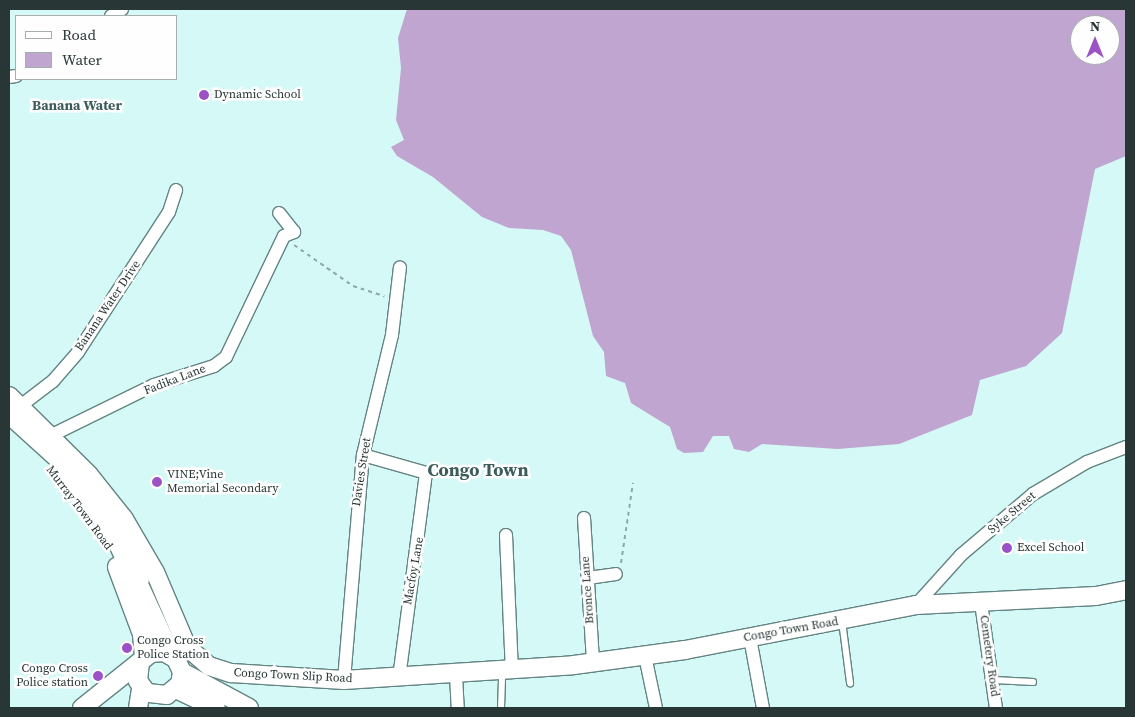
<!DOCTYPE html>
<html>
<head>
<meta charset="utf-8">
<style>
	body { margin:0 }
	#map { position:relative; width:1135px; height:717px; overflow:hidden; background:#d5f9f7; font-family:"Source Serif 4",serif }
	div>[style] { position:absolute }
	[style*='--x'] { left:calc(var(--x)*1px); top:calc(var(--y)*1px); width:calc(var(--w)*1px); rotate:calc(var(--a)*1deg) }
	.water>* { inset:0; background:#bfa5d0 }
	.path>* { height:2px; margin-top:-1px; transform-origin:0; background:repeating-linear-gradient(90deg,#8ea8a7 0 4px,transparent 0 8px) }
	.roads { filter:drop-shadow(1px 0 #638482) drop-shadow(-1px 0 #638482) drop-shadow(0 1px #638482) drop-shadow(0 -1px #638482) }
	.lane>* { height:6px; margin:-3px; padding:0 3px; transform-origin:3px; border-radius:3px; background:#fff }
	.street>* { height:12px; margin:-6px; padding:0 6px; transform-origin:6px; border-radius:6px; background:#fff }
	.secondary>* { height:18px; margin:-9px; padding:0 9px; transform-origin:9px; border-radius:9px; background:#fff }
	.primary>* { height:20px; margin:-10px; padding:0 10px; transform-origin:10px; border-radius:10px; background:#fff }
	.dots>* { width:14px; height:14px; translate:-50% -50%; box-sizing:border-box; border:2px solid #fefefe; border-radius:50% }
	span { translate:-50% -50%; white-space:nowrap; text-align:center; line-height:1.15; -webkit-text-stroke:5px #fefefe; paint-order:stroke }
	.poi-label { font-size:12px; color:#283635 }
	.left { translate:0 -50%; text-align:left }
	.right { translate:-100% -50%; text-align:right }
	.street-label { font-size:12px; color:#283635 }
	.neighbourhood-label { font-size:14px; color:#3c5c5a; font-weight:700 }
	.district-label { font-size:18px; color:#3c5c5a; font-weight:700 }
	.frame { position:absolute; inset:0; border:10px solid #283635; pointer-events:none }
	.legend { position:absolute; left:15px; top:15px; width:162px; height:65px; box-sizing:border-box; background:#fefefe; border:1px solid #a8aeae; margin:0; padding:6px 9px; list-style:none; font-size:15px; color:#283635 }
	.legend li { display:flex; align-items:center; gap:10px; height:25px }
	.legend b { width:25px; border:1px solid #a8aeae }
	.north { position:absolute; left:1070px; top:15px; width:50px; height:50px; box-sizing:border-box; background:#fefefe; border:1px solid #a8aeae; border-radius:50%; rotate:0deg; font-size:14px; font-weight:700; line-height:20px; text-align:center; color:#283635 }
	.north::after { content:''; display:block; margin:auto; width:18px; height:22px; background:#9b52c4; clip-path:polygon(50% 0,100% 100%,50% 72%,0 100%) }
</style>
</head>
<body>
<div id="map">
	<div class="water">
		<i style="clip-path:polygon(evenodd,407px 9px,1126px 9px,1126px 156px,1095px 169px,1062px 333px,1026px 366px,980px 380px,972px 415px,899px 444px,838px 449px,762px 444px,749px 452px,734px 449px,729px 436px,713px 436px,703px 452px,684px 453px,677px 449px,670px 427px,631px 403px,625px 383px,606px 376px,604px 352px,593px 336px,571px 250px,561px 236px,543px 230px,509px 228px,482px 217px,433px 177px,397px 156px,391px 147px,404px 140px,396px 120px,401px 68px,398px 38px,407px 9px,1080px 25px,1110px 25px,1110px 55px,1080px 55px,1080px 25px)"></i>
	</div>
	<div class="path">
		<i style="--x:294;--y:245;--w:72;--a:34.8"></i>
		<i style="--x:353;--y:286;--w:33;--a:18"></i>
		<i style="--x:621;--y:563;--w:81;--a:-81.5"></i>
	</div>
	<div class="roads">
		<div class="lane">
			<i style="--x:138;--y:558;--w:24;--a:71"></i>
			<i style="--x:842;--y:621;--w:63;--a:82.6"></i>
			<i style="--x:994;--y:680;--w:39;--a:3"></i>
			<i style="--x:501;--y:708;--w:36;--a:-88"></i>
		</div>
		<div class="street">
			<i style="--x:111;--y:16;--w:13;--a:-32"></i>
			<i style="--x:9;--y:77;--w:7;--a:-8"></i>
			<i style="--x:19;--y:407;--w:43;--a:-37.4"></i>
			<i style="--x:53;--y:381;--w:38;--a:-49"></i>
			<i style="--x:78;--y:352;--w:167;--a:-57"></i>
			<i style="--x:169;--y:212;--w:23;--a:-72"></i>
			<i style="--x:50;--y:436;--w:116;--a:-26.1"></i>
			<i style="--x:154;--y:385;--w:63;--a:-17.6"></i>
			<i style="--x:214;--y:366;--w:15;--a:-37"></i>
			<i style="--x:226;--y:357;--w:134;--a:-64.4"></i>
			<i style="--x:284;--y:236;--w:11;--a:-22"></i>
			<i style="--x:294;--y:232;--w:24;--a:-128"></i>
			<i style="--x:363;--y:455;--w:66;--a:15.9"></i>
			<i style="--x:426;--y:473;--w:207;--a:97.5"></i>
			<i style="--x:584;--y:518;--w:145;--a:86.4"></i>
			<i style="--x:506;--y:535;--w:135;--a:87.5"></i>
			<i style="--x:588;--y:578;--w:28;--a:-8"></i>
			<i style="--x:981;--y:603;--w:106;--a:81.9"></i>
			<i style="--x:916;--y:605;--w:67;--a:-48"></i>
			<i style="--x:961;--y:555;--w:94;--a:-40.3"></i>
			<i style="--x:1033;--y:494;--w:63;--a:-30.7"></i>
			<i style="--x:1087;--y:462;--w:42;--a:-21"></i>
			<i style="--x:750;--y:638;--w:71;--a:79.5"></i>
			<i style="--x:645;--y:656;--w:53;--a:78.1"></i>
			<i style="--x:456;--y:675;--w:33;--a:87"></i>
			<i style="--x:344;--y:680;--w:226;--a:-85.2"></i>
			<i style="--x:363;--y:455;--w:123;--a:-76.4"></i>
			<i style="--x:392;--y:335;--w:68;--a:-83.3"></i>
		</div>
		<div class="secondary">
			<i style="--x:9;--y:396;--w:112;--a:44.6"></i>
			<i style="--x:89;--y:475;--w:56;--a:51.5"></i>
			<i style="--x:124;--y:519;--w:61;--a:59.7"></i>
			<i style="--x:155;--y:572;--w:82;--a:66.9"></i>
			<i style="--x:187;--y:647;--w:29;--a:41"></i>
			<i style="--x:209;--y:666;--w:23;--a:18"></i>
			<i style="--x:231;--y:673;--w:113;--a:3.5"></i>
			<i style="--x:344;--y:680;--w:230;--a:-3.7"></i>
			<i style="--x:574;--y:665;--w:112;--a:-7.7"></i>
			<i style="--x:685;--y:650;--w:235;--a:-11"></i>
			<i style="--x:916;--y:605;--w:180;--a:-2.9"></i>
			<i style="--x:1096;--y:596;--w:31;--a:-11"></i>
			<i style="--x:182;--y:672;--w:76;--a:28.2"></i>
			<i style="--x:176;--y:689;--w:44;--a:25.4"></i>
			<i style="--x:82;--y:708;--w:88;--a:-38.6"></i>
			<i style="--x:151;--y:653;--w:13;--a:-4"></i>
			<i style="--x:164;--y:652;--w:14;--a:30"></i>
			<i style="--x:176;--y:659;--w:14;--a:65"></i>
			<i style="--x:182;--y:672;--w:12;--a:99"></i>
			<i style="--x:180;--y:684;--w:17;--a:140"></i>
			<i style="--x:167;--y:695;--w:20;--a:-174"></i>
			<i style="--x:147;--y:693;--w:15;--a:-127"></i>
			<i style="--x:138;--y:681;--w:19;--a:-84"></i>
			<i style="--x:138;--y:708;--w:20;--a:-81"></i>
		</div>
		<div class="primary">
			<i style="--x:9;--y:413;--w:73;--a:42.2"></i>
			<i style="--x:63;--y:462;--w:90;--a:54.5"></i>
			<i style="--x:115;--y:535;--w:131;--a:65.2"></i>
			<i style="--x:118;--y:567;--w:72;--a:69.5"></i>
			<i style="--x:143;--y:634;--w:22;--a:85"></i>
		</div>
	</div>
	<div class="dots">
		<i style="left:204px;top:95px;background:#9b52c4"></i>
		<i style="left:157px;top:482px;background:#9b52c4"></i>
		<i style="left:1007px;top:548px;background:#9b52c4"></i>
		<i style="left:127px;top:648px;background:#9b52c4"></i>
		<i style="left:98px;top:676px;background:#9b52c4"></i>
	</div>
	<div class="poi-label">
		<span class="left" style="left:214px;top:95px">Dynamic School</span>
		<span class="left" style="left:167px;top:482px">VINE;Vine<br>Memorial Secondary</span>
		<span class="left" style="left:1017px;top:548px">Excel School</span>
		<span class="left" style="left:137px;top:648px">Congo Cross<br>Police Station</span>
		<span class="right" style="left:88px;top:676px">Congo Cross<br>Police station</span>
	</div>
	<div class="street-label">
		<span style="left:108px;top:306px;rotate:-56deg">Banana Water Drive</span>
		<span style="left:175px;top:380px;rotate:-21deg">Fadika Lane</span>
		<span style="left:362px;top:472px;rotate:-81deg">Davies Street</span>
		<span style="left:79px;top:508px;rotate:53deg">Murray Town Road</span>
		<span style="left:1012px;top:513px;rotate:-40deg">Syke Street</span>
		<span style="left:414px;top:571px;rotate:-80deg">Macfoy Lane</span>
		<span style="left:588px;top:590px;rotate:-94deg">Bronce Lane</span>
		<span style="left:791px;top:630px;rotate:-10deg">Congo Town Road</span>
		<span style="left:989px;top:656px;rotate:82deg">Cemetery Road</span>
		<span style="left:293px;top:676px;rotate:3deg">Congo Town Slip Road</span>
	</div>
	<div class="neighbourhood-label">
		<span style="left:77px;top:105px">Banana Water</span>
	</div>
	<div class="district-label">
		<span style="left:478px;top:470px">Congo Town</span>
	</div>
	<div class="frame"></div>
	<ul class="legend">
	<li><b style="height:6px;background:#fff"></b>Road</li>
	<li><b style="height:14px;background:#bfa5d0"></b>Water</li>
	</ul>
	<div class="north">N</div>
</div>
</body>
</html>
